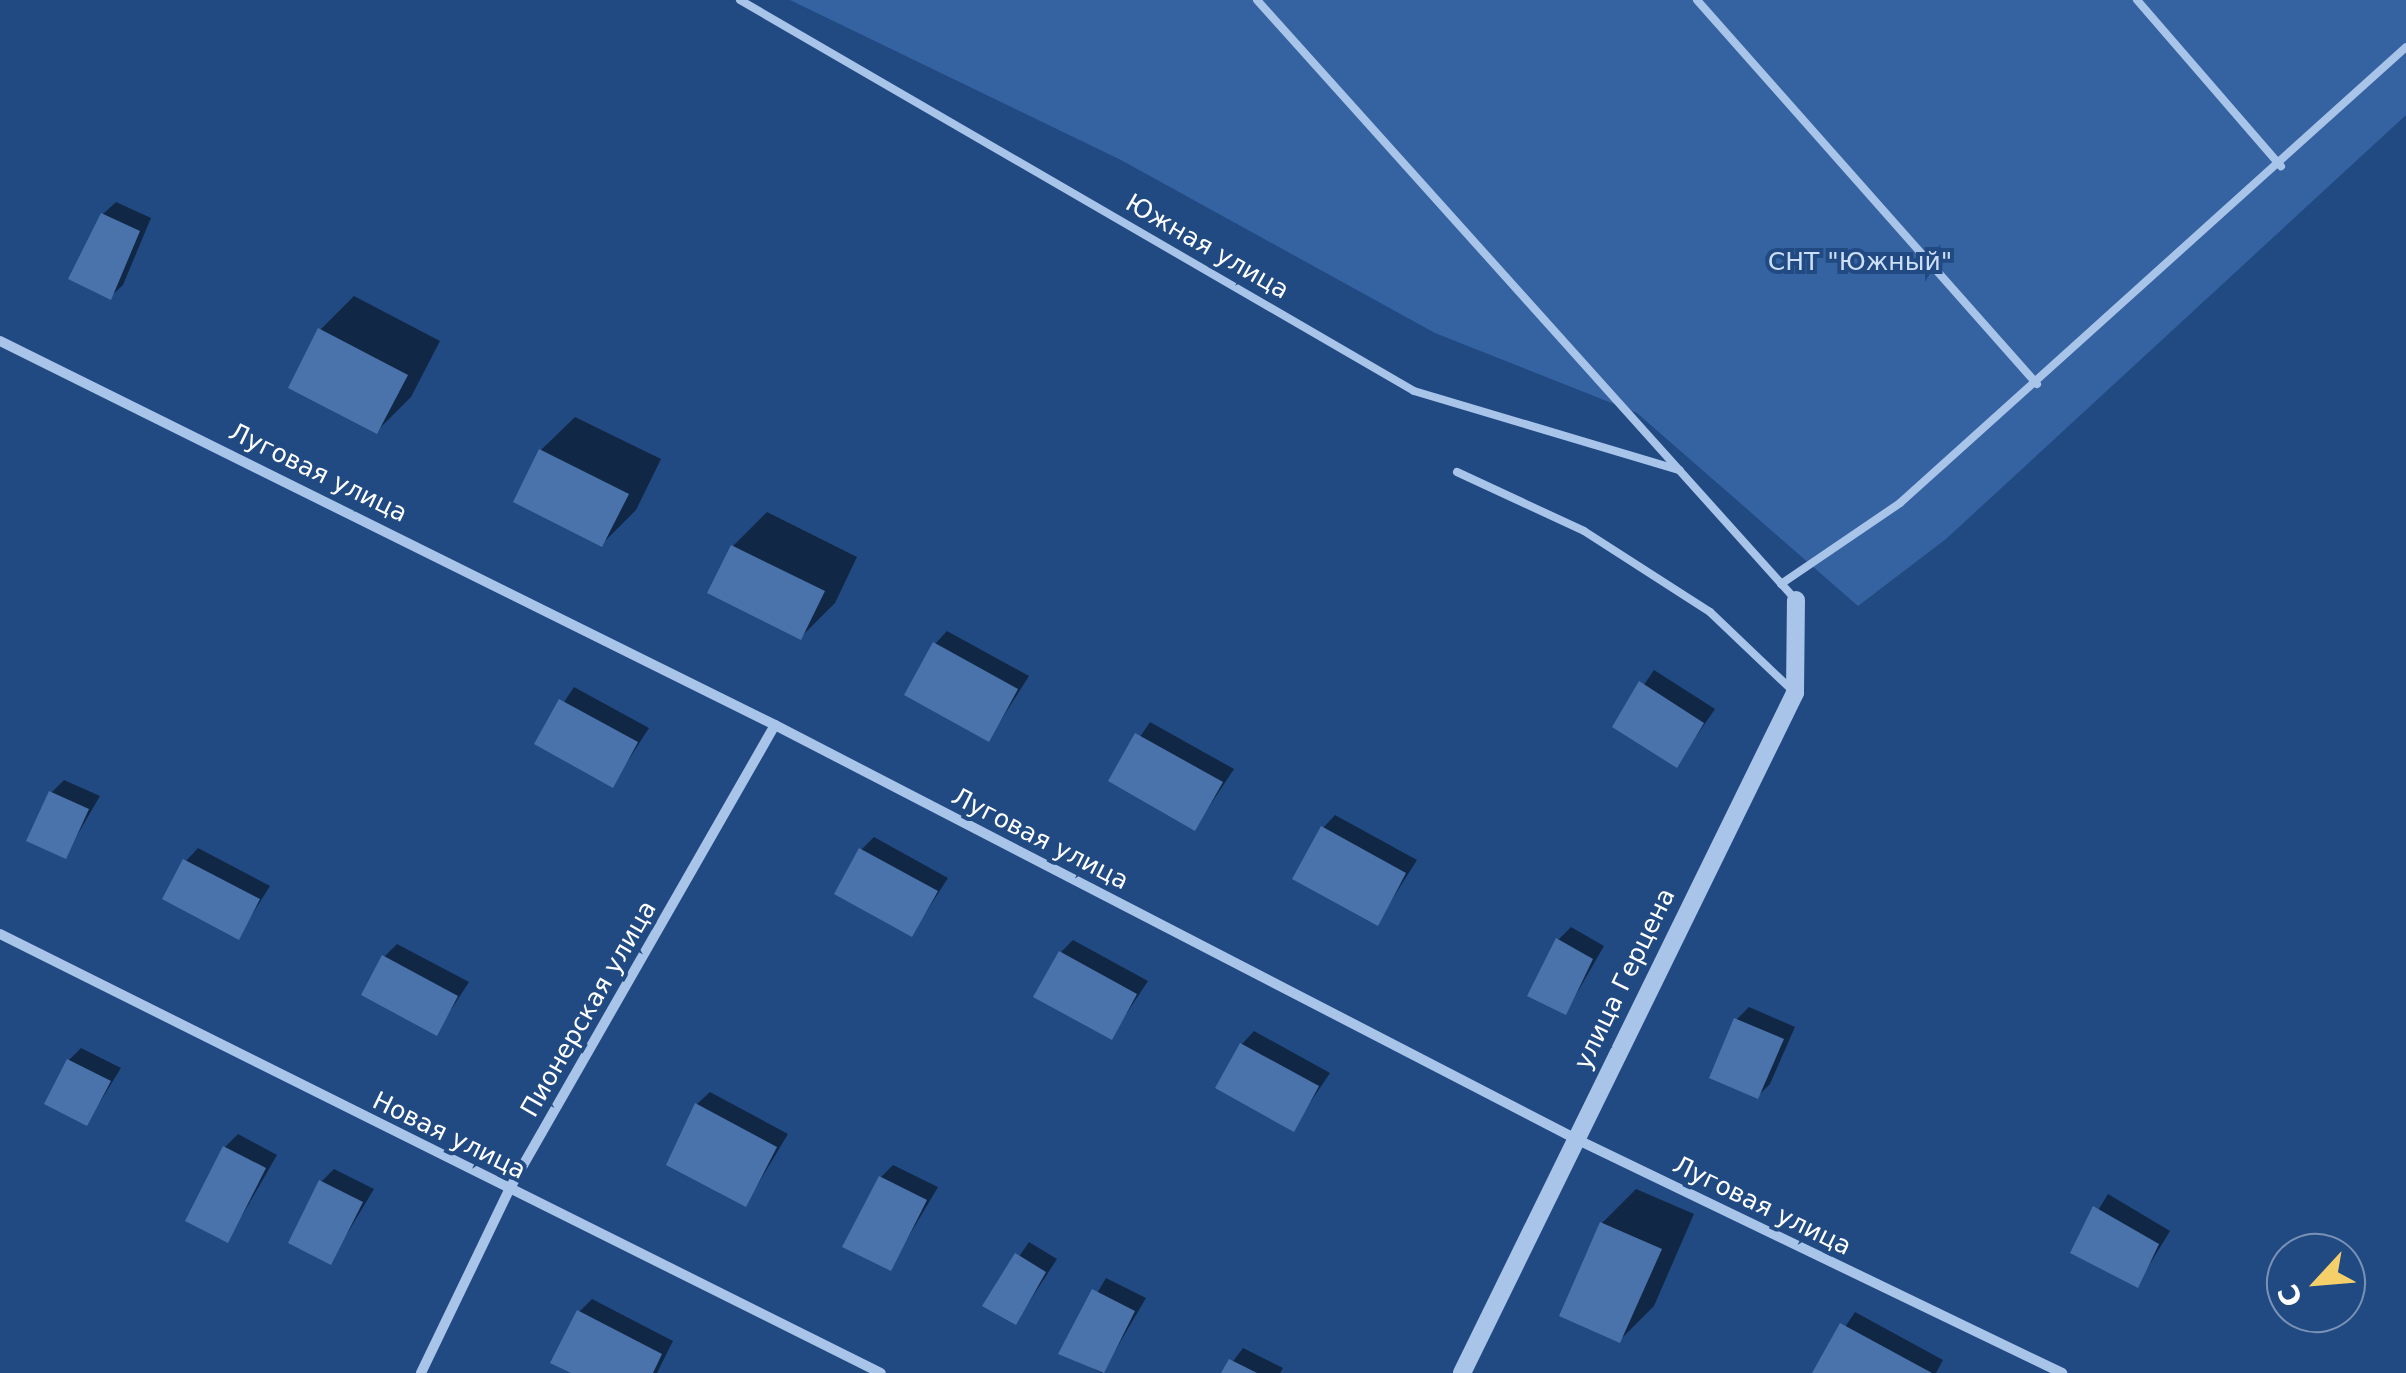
<!DOCTYPE html>
<html>
<head>
<meta charset="utf-8">
<style>
	body { margin:0 }
	#map { position:relative; width:2406px; height:1373px; overflow:hidden; background:#214a83; font-family:"DejaVu Sans",sans-serif }
	div>[style] { position:absolute }
	[style*='--x'] { left:calc(var(--x)*1px); top:calc(var(--y)*1px); width:calc(var(--w)*1px); rotate:calc(var(--a)*1deg) }
	.green>* { inset:0; background:#3563a1 }
	.shadow>* { inset:0; background:#0007 }
	.building>* { inset:0; background:#4a73ac }
	.service>* { height:8px; margin:-4px; padding:0 4px; transform-origin:4px; border-radius:4px; background:#a9c4e9 }
	.minor>* { height:10px; margin:-5px; padding:0 5px; transform-origin:5px; border-radius:5px; background:#a9c4e9 }
	.tertiary>* { height:18px; margin:-9px; padding:0 9px; transform-origin:9px; border-radius:9px; background:#a9c4e9 }
	span { translate:-50% -50%; white-space:nowrap; text-align:center; line-height:1.15; -webkit-text-stroke:8px #214a83; paint-order:stroke }
	.street-label { font-size:25px; color:#fff }
	.park-label { font-size:25px; color:#cddff7 }
	.north { position:absolute; left:2266px; top:1233px; width:100px; height:100px; box-sizing:border-box; background:#214a83; border:2px solid #7a92b5; border-radius:50%; rotate:244deg; font-size:28px; font-weight:700; line-height:40px; text-align:center; color:#fff }
	.north::after { content:''; display:block; margin:auto; width:35px; height:45px; background:#f5d06a; clip-path:polygon(50% 0,100% 100%,50% 72%,0 100%) }
</style>
</head>
<body>
<div id="map">
	<div class="green">
		<i style="clip-path:polygon(790px 0,2406px 0,2406px 115px,1946px 539px,1858px 606px,1637px 413px,1435px 333px,1121px 160px)"></i>
	</div>
	<div class="shadow">
		<i style="clip-path:polygon(116px 202px,151px 218px,123px 285px,110px 297px,103px 214px)"></i>
		<i style="clip-path:polygon(354px 296px,440px 341px,411px 397px,377px 431px,320px 330px)"></i>
		<i style="clip-path:polygon(575px 417px,661px 459px,636px 510px,602px 544px,541px 450px)"></i>
		<i style="clip-path:polygon(767px 512px,857px 557px,835px 603px,801px 637px,733px 546px)"></i>
		<i style="clip-path:polygon(947px 631px,1029px 676px,989px 739px,935px 644px)"></i>
		<i style="clip-path:polygon(1654px 670px,1715px 709px,1677px 764px,1616px 726px)"></i>
		<i style="clip-path:polygon(574px 687px,649px 728px,613px 784px,537px 743px)"></i>
		<i style="clip-path:polygon(1150px 722px,1234px 769px,1195px 828px,1111px 780px)"></i>
		<i style="clip-path:polygon(64px 780px,100px 796px,65px 856px,51px 793px)"></i>
		<i style="clip-path:polygon(1335px 815px,1417px 860px,1377px 923px,1323px 828px)"></i>
		<i style="clip-path:polygon(874px 837px,948px 878px,912px 934px,861px 850px)"></i>
		<i style="clip-path:polygon(198px 848px,270px 886px,238px 937px,186px 861px)"></i>
		<i style="clip-path:polygon(1571px 927px,1604px 946px,1566px 1012px,1558px 940px)"></i>
		<i style="clip-path:polygon(1073px 940px,1148px 981px,1111px 1037px,1061px 952px)"></i>
		<i style="clip-path:polygon(397px 944px,469px 982px,436px 1033px,384px 957px)"></i>
		<i style="clip-path:polygon(1749px 1007px,1795px 1027px,1770px 1084px,1758px 1096px,1737px 1019px)"></i>
		<i style="clip-path:polygon(1254px 1031px,1330px 1073px,1293px 1128px,1242px 1044px)"></i>
		<i style="clip-path:polygon(81px 1048px,121px 1068px,87px 1123px,69px 1060px)"></i>
		<i style="clip-path:polygon(710px 1092px,788px 1134px,746px 1204px,697px 1104px)"></i>
		<i style="clip-path:polygon(238px 1134px,277px 1155px,228px 1240px,225px 1147px)"></i>
		<i style="clip-path:polygon(893px 1165px,938px 1187px,890px 1268px,881px 1177px)"></i>
		<i style="clip-path:polygon(334px 1169px,374px 1189px,330px 1262px,322px 1181px)"></i>
		<i style="clip-path:polygon(1636px 1189px,1694px 1214px,1654px 1306px,1620px 1340px,1602px 1223px)"></i>
		<i style="clip-path:polygon(2108px 1194px,2170px 1231px,2137px 1285px,2073px 1252px)"></i>
		<i style="clip-path:polygon(1029px 1242px,1057px 1259px,1016px 1322px,986px 1305px)"></i>
		<i style="clip-path:polygon(1106px 1278px,1146px 1298px,1102px 1373px,1062px 1353px)"></i>
		<i style="clip-path:polygon(592px 1299px,673px 1341px,657px 1373px,576px 1373px,579px 1312px)"></i>
		<i style="clip-path:polygon(1855px 1312px,1943px 1360px,1936px 1373px,1815px 1373px)"></i>
		<i style="clip-path:polygon(1243px 1348px,1283px 1368px,1280px 1373px,1224px 1373px)"></i>
	</div>
	<div class="building">
		<i style="clip-path:polygon(101px 213px,140px 231px,111px 300px,68px 279px)"></i>
		<i style="clip-path:polygon(318px 328px,408px 375px,377px 434px,288px 388px)"></i>
		<i style="clip-path:polygon(539px 449px,629px 494px,602px 547px,513px 502px)"></i>
		<i style="clip-path:polygon(731px 545px,825px 591px,801px 640px,707px 593px)"></i>
		<i style="clip-path:polygon(933px 642px,1018px 689px,989px 742px,904px 695px)"></i>
		<i style="clip-path:polygon(1639px 681px,1704px 723px,1677px 768px,1612px 727px)"></i>
		<i style="clip-path:polygon(559px 699px,638px 742px,613px 788px,534px 744px)"></i>
		<i style="clip-path:polygon(1135px 733px,1223px 782px,1195px 831px,1108px 781px)"></i>
		<i style="clip-path:polygon(49px 791px,89px 809px,66px 859px,26px 841px)"></i>
		<i style="clip-path:polygon(1321px 826px,1406px 873px,1378px 926px,1292px 879px)"></i>
		<i style="clip-path:polygon(859px 848px,938px 891px,912px 937px,834px 894px)"></i>
		<i style="clip-path:polygon(183px 859px,260px 899px,239px 940px,162px 899px)"></i>
		<i style="clip-path:polygon(1556px 938px,1593px 959px,1566px 1015px,1527px 996px)"></i>
		<i style="clip-path:polygon(1059px 951px,1137px 994px,1112px 1040px,1033px 997px)"></i>
		<i style="clip-path:polygon(382px 955px,458px 996px,437px 1036px,361px 995px)"></i>
		<i style="clip-path:polygon(1734px 1018px,1784px 1039px,1758px 1099px,1709px 1078px)"></i>
		<i style="clip-path:polygon(1240px 1043px,1319px 1086px,1294px 1132px,1215px 1088px)"></i>
		<i style="clip-path:polygon(67px 1059px,111px 1081px,87px 1126px,44px 1104px)"></i>
		<i style="clip-path:polygon(695px 1103px,777px 1147px,746px 1207px,666px 1165px)"></i>
		<i style="clip-path:polygon(223px 1146px,266px 1168px,228px 1243px,185px 1221px)"></i>
		<i style="clip-path:polygon(879px 1176px,927px 1200px,891px 1271px,842px 1247px)"></i>
		<i style="clip-path:polygon(319px 1180px,363px 1202px,331px 1265px,288px 1243px)"></i>
		<i style="clip-path:polygon(2093px 1206px,2159px 1244px,2138px 1288px,2070px 1253px)"></i>
		<i style="clip-path:polygon(1600px 1222px,1662px 1249px,1620px 1343px,1559px 1316px)"></i>
		<i style="clip-path:polygon(1015px 1253px,1046px 1272px,1016px 1325px,982px 1306px)"></i>
		<i style="clip-path:polygon(1092px 1289px,1135px 1311px,1104px 1373px,1058px 1354px)"></i>
		<i style="clip-path:polygon(577px 1310px,662px 1354px,653px 1373px,571px 1373px,550px 1363px)"></i>
		<i style="clip-path:polygon(1840px 1323px,1932px 1373px,1812px 1373px)"></i>
		<i style="clip-path:polygon(1229px 1359px,1257px 1373px,1221px 1373px)"></i>
	</div>
	<div class="service">
		<i style="--x:740;--y:0;--w:779;--a:30.12"></i>
		<i style="--x:1414;--y:391;--w:277;--a:16.6"></i>
		<i style="--x:1257;--y:0;--w:807;--a:48.07"></i>
		<i style="--x:1697;--y:0;--w:513;--a:48.48"></i>
		<i style="--x:2137;--y:0;--w:220;--a:49.1"></i>
		<i style="--x:1457;--y:472;--w:140;--a:24.9"></i>
		<i style="--x:1584;--y:531;--w:150;--a:32.7"></i>
		<i style="--x:1710;--y:612;--w:113;--a:43.6"></i>
		<i style="--x:1781;--y:584;--w:144;--a:-34.2"></i>
		<i style="--x:1900;--y:503;--w:681;--a:-42.02"></i>
	</div>
	<div class="minor">
		<i style="--x:0;--y:341;--w:865;--a:26.36"></i>
		<i style="--x:775;--y:725;--w:899;--a:27.33"></i>
		<i style="--x:1574;--y:1138;--w:542;--a:25.71"></i>
		<i style="--x:0;--y:934;--w:984;--a:26.49"></i>
		<i style="--x:421;--y:1373;--w:205;--a:-64.3"></i>
		<i style="--x:510;--y:1188;--w:533;--a:-60.22"></i>
	</div>
	<div class="tertiary">
		<i style="--x:1462;--y:1373;--w:757;--a:-63.91"></i>
		<i style="--x:1795;--y:693;--w:93;--a:-89.4"></i>
	</div>
	<div class="street-label">
		<span style="left:1207px;top:247px;rotate:30deg">Южная улица</span>
		<span style="left:318px;top:473px;rotate:26deg">Луговая улица</span>
		<span style="left:1040px;top:839px;rotate:27deg">Луговая улица</span>
		<span style="left:1625px;top:979px;rotate:-64deg">улица Герцена</span>
		<span style="left:589px;top:1009px;rotate:-60deg">Пионерская улица</span>
		<span style="left:449px;top:1136px;rotate:26deg">Новая улица</span>
		<span style="left:1762px;top:1206px;rotate:26deg">Луговая улица</span>
	</div>
	<div class="park-label">
		<span style="left:1860px;top:262px">СНТ "Южный"</span>
	</div>
	<div class="north">С</div>
</div>
</body>
</html>
